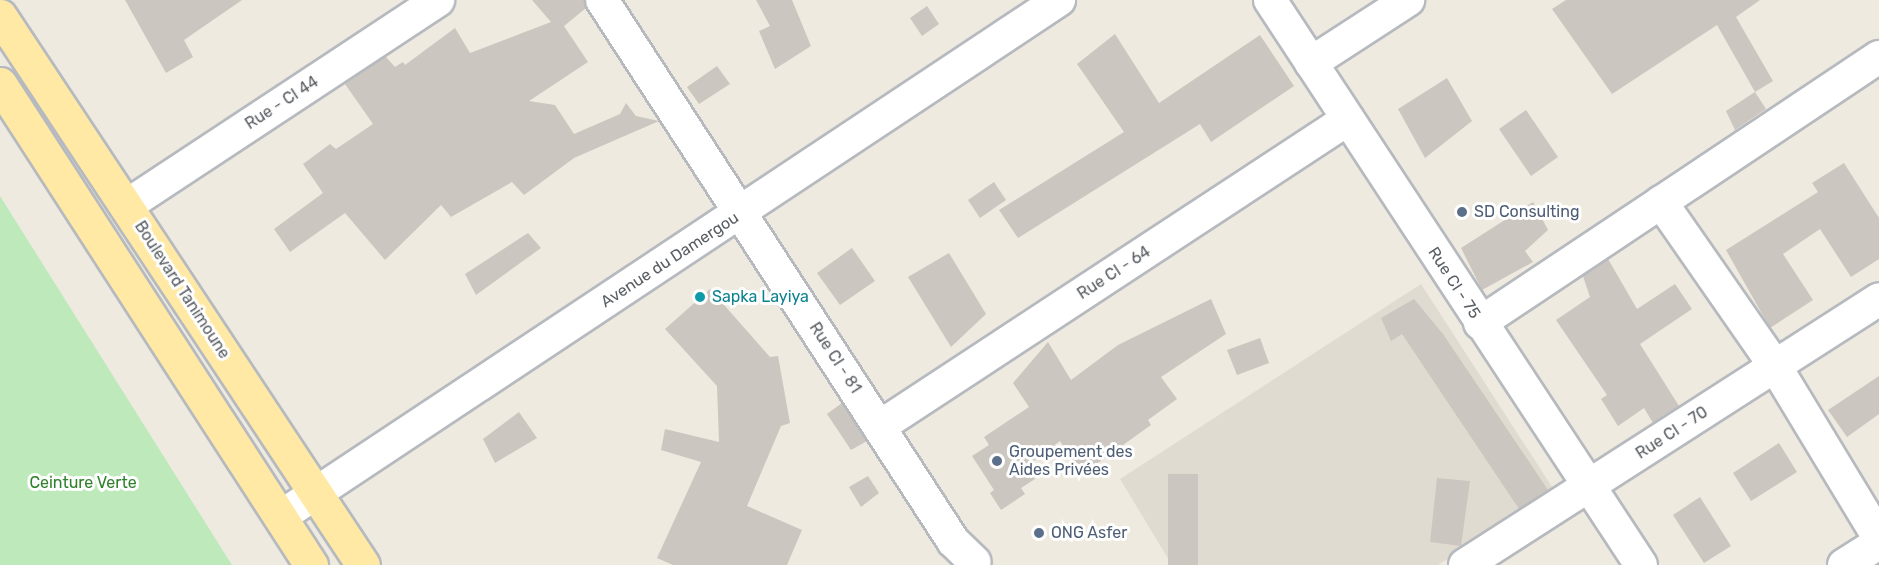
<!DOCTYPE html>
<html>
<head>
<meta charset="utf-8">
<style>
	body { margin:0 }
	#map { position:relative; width:1879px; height:565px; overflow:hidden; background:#eeeae0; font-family:Rubik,sans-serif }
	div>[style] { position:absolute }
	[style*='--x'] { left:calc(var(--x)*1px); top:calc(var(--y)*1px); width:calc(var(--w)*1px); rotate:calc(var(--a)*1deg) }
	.education>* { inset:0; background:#e0dbd1 }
	.green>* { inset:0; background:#bee9ba }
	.building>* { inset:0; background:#cbc6bf }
	.roads { filter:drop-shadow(2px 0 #b6babf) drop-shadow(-2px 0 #b6babf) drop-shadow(0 2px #b6babf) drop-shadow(0 -2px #b6babf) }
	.minor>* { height:32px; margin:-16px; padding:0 16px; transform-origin:16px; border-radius:16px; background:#fff }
	.primary>* { height:33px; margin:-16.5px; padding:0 16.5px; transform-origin:16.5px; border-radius:16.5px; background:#ffe9a4 }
	.dots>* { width:16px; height:16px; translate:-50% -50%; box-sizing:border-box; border:3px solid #fff; border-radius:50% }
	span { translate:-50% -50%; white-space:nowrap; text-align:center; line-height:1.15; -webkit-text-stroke:6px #fff; paint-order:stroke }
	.street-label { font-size:16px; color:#595e63 }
	.service-label { font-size:16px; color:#4e5e75 }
	.left { translate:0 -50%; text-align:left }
	.culture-label { font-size:16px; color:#0d838f }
	.park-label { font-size:16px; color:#2e822b }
</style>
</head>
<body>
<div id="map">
	<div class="education">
		<i style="clip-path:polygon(1421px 284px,1554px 490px,1438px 565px,1172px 565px,1120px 479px)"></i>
	</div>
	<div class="green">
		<i style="clip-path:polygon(0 196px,232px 565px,0 565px)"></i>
	</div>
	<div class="building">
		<i style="clip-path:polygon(125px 0,242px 0,184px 40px,193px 57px,166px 73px)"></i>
		<i style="clip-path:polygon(532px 0,584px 0,586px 8px,564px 26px,588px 62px,529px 101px,555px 105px,574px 134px,620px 114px,626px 103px,636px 116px,659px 121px,574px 158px,524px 195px,512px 182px,451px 217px,441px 205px,385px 260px,345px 213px,290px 252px,274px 229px,323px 193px,303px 164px,330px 144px,336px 149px,373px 124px,345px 84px,385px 56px,395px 67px,403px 62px,405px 65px,455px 28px,470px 53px,551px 22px)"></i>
		<i style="clip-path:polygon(756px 0,792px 0,811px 46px,775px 69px,759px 31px,770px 26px)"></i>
		<i style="clip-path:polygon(1566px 0,1760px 0,1736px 17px,1773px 81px,1755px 92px,1766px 109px,1735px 130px,1726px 111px,1755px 92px,1717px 25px,1612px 94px,1552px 9px)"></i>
		<i style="clip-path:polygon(927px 6px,939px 24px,922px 36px,910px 18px)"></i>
		<i style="clip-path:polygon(1115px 34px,1159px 103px,1260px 35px,1294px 86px,1211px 142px,1200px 124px,1018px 238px,999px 210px,1124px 132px,1077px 64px)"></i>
		<i style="clip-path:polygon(717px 66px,730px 84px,699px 104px,687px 87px)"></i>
		<i style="clip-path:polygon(1447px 78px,1472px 121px,1425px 158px,1398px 109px)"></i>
		<i style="clip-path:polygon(1526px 110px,1558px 157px,1531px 176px,1499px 129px)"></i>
		<i style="clip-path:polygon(1844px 163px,1879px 218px,1879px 259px,1851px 277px,1820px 229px,1783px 254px,1813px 300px,1770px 328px,1726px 250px,1818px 192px,1812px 183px)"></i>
		<i style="clip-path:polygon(994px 182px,1006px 200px,980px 218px,968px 200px)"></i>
		<i style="clip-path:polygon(1533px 202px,1548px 230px,1525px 251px,1533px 262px,1482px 290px,1461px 248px)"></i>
		<i style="clip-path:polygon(528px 233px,541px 248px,476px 295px,465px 274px)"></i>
		<i style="clip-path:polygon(852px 248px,875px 281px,840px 305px,817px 273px)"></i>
		<i style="clip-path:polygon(949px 253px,986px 314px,951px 347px,908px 277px)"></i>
		<i style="clip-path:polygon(1608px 259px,1637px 309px,1675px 284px,1692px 309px,1640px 344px,1679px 406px,1653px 423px,1644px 408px,1618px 426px,1601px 399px,1607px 395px,1556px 320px,1590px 297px,1583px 276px)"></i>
		<i style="clip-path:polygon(710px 289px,770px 357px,778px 356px,790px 423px,781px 426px,747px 506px,802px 530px,787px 565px,673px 565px,657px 558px,701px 462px,661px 450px,665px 429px,719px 442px,717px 386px,665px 329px)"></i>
		<i style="clip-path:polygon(1211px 299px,1226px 334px,1161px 377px,1177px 399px,1148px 420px,1151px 425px,1081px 475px,1060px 441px,1027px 466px,1035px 479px,1021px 488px,1025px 494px,1001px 510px,990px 493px,994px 490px,972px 456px,989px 445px,984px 437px,1029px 407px,1013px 383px,1048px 342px,1071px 380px,1118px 345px)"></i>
		<i style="clip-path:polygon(1414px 299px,1443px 334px,1548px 490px,1519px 509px,1402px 334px,1391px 341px,1381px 318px)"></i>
		<i style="clip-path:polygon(1260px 338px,1269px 363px,1237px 375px,1227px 350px)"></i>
		<i style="clip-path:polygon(1879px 376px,1879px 414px,1847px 437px,1828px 410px)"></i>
		<i style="clip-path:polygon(842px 403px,867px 441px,851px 450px,827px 414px)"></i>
		<i style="clip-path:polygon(519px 412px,537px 438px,495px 463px,483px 439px)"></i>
		<i style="clip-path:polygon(1779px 443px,1797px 472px,1751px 501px,1733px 473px)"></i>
		<i style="clip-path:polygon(1168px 474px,1198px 474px,1198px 565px,1168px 565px)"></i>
		<i style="clip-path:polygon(868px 476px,879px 493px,861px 507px,849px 487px)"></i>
		<i style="clip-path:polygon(1437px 478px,1470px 481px,1461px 546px,1430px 542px)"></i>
		<i style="clip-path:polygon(1700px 497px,1731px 546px,1704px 563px,1673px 515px)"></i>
	</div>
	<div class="roads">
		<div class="minor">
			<i style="--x:602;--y:0;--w:645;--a:57.02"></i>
			<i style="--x:953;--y:541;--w:30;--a:44"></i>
			<i style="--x:1270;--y:0;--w:676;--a:56.71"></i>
			<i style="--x:1311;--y:63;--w:116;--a:-33"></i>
			<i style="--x:1661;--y:202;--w:200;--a:55.2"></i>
			<i style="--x:1775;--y:366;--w:201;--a:58.8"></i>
			<i style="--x:126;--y:206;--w:374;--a:-33.4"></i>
			<i style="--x:1480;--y:323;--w:480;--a:-33.7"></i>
			<i style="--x:879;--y:427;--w:561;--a:-33.29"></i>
			<i style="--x:280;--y:517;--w:935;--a:-33.57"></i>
			<i style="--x:1465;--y:565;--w:492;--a:-32.7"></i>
			<i style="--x:1844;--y:565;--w:41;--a:-32.2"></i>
		</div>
		<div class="primary">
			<i style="--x:0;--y:16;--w:658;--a:56.53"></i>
			<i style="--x:0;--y:84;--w:573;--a:57.11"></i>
		</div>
	</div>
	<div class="dots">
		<i style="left:1462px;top:212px;background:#5c6f8a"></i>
		<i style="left:700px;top:297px;background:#0f9aa8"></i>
		<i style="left:997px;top:461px;background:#5c6f8a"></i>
		<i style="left:1039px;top:533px;background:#5c6f8a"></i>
	</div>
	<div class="street-label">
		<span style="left:282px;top:103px;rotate:-33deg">Rue - CI 44</span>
		<span style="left:670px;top:260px;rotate:-33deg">Avenue du Damergou</span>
		<span style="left:1114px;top:273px;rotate:-33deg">Rue CI - 64</span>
		<span style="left:1454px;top:283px;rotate:57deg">Rue CI - 75</span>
		<span style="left:182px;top:290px;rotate:57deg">Boulevard Tanimoune</span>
		<span style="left:835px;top:358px;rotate:57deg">Rue CI - 81</span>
		<span style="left:1672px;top:433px;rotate:-33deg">Rue CI - 70</span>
	</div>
	<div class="service-label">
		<span class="left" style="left:1474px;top:212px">SD Consulting</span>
		<span class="left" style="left:1009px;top:461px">Groupement des<br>Aides Privées</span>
		<span class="left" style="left:1051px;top:533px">ONG Asfer</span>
	</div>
	<div class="culture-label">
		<span class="left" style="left:712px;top:297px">Sapka Layiya</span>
	</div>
	<div class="park-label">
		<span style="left:83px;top:483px">Ceinture Verte</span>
	</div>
</div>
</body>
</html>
